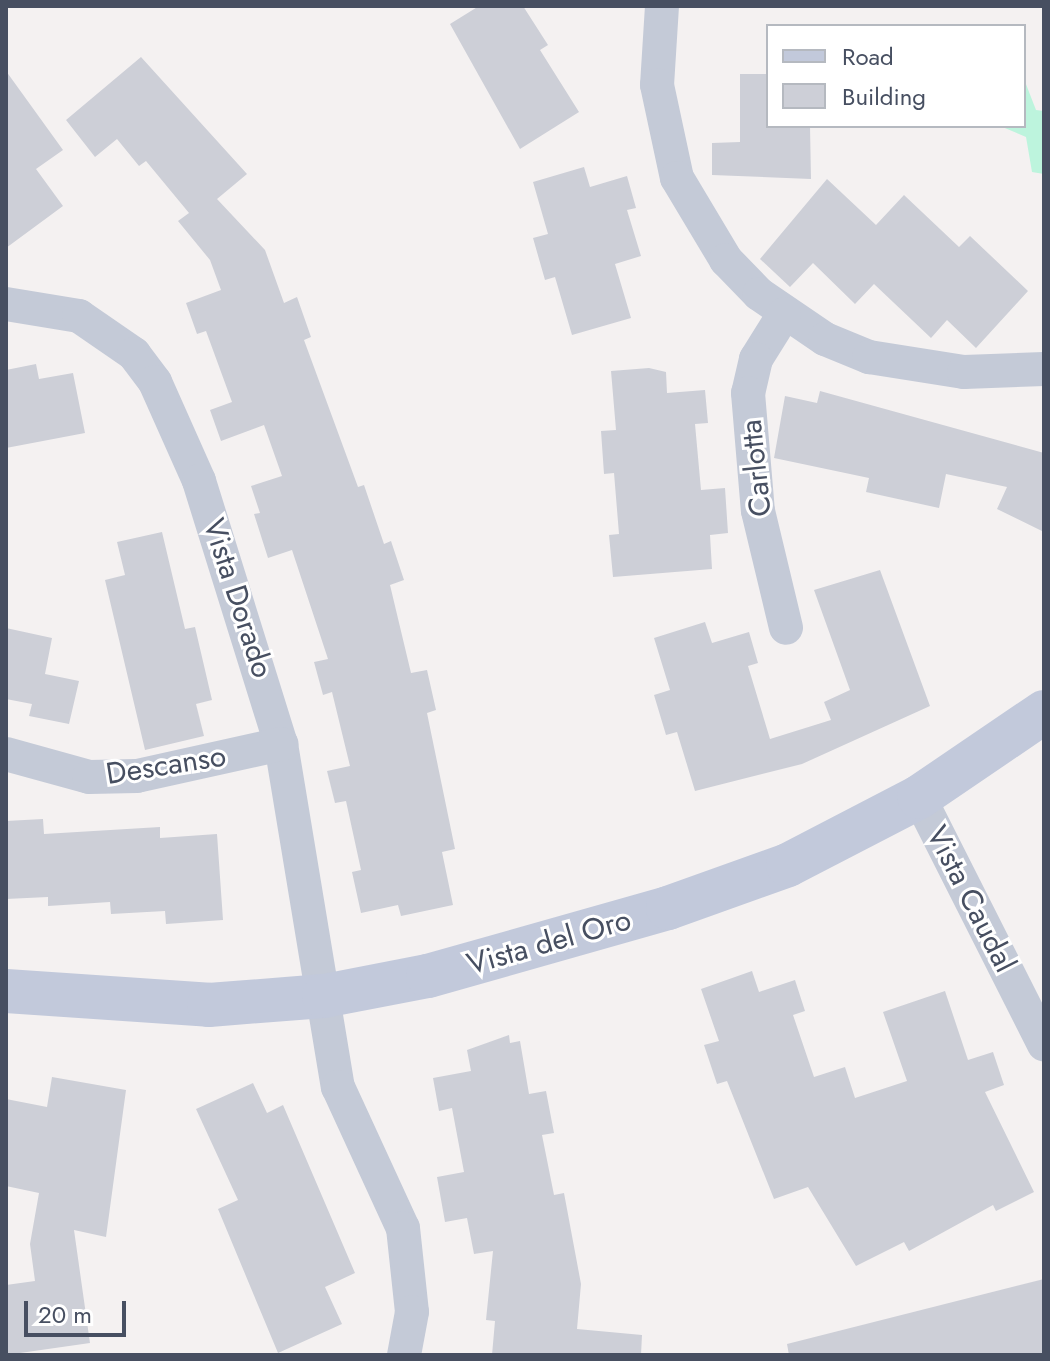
<!DOCTYPE html>
<html>
<head>
<meta charset="utf-8">
<style>
	body { margin:0 }
	#map { position:relative; width:1050px; height:1361px; overflow:hidden; background:#f4f1f1; font-family:Jost,sans-serif }
	div>[style] { position:absolute }
	[style*='--x'] { left:calc(var(--x)*1px); top:calc(var(--y)*1px); width:calc(var(--w)*1px); rotate:calc(var(--a)*1deg) }
	.green>* { inset:0; background:#bdf4dd }
	.building>* { inset:0; background:#cdcfd7 }
	.street>* { height:34px; margin:-17px; padding:0 17px; transform-origin:17px; border-radius:17px; background:#c4cad7 }
	.secondary>* { height:44px; margin:-22px; padding:0 22px; transform-origin:22px; border-radius:22px; background:#c2c9db }
	span { translate:-50% -50%; white-space:nowrap; text-align:center; line-height:1.15; -webkit-text-stroke:6px #fff; paint-order:stroke }
	.street-label { font-size:30px; color:#474f61 }
	.frame { position:absolute; inset:0; border:8px solid #474f61; pointer-events:none }
	.legend { position:absolute; left:766px; top:24px; width:260px; height:104px; box-sizing:border-box; background:#fff; border:2px solid #b5b9c0; margin:0; padding:10px 14px; list-style:none; font-size:24px; color:#474f61 }
	.legend li { display:flex; align-items:center; gap:16px; height:40px }
	.legend b { width:40px; border:2px solid #b5b9c0 }
	.scale { position:absolute; left:24px; top:1301px; width:102px; height:36px; box-sizing:border-box; border:4px solid #474f61; border-top:0; padding-left:10px; font-size:24px; line-height:28px; white-space:nowrap; color:#474f61; -webkit-text-stroke:6px #fff; paint-order:stroke }
</style>
</head>
<body>
<div id="map">
	<div class="green">
		<i style="clip-path:polygon(1024px 79px,1036px 110px,1044px 111px,1044px 174px,1032px 172px,1026px 137px,1000px 126px,1024px 126px)"></i>
	</div>
	<div class="building">
		<i style="clip-path:polygon(479px 6px,523px 6px,548px 45px,540px 50px,579px 112px,520px 149px,450px 24px)"></i>
		<i style="clip-path:polygon(141px 57px,247px 174px,217px 199px,265px 250px,284px 303px,297px 297px,311px 337px,304px 340px,358px 487px,364px 485px,384px 544px,391px 541px,404px 580px,390px 585px,411px 673px,427px 670px,436px 710px,427px 713px,455px 849px,442px 852px,453px 905px,401px 916px,398px 905px,361px 913px,352px 872px,361px 870px,346px 801px,335px 803px,327px 771px,350px 766px,332px 692px,323px 695px,314px 662px,328px 659px,292px 550px,268px 558px,254px 514px,260px 513px,251px 486px,282px 476px,264px 425px,221px 441px,210px 410px,232px 402px,206px 331px,197px 334px,186px 303px,221px 290px,210px 260px,178px 221px,189px 213px,146px 161px,139px 166px,117px 139px,95px 157px,66px 120px)"></i>
		<i style="clip-path:polygon(6px 71px,63px 150px,36px 169px,63px 206px,6px 248px)"></i>
		<i style="clip-path:polygon(740px 74px,768px 74px,768px 126px,810px 126px,811px 179px,712px 175px,712px 143px,740px 142px)"></i>
		<i style="clip-path:polygon(584px 167px,590px 187px,627px 176px,636px 208px,627px 210px,641px 256px,615px 264px,631px 318px,572px 335px,555px 277px,545px 280px,533px 238px,548px 234px,533px 182px)"></i>
		<i style="clip-path:polygon(827px 179px,876px 225px,904px 195px,959px 247px,970px 236px,1028px 291px,976px 348px,947px 320px,931px 338px,874px 284px,855px 304px,813px 263px,790px 287px,760px 259px)"></i>
		<i style="clip-path:polygon(36px 364px,39px 379px,73px 373px,85px 433px,6px 448px,6px 370px)"></i>
		<i style="clip-path:polygon(649px 368px,666px 372px,667px 393px,705px 390px,708px 423px,695px 424px,701px 490px,725px 488px,728px 533px,710px 535px,712px 569px,613px 577px,609px 535px,619px 534px,614px 473px,604px 474px,601px 431px,616px 430px,611px 371px)"></i>
		<i style="clip-path:polygon(820px 391px,1044px 453px,1044px 532px,997px 509px,1007px 487px,946px 474px,939px 508px,866px 492px,869px 478px,774px 458px,785px 396px,817px 403px)"></i>
		<i style="clip-path:polygon(162px 532px,185px 629px,195px 627px,212px 700px,196px 704px,204px 736px,145px 750px,105px 580px,125px 575px,117px 542px)"></i>
		<i style="clip-path:polygon(880px 570px,930px 706px,802px 764px,695px 791px,677px 732px,666px 735px,654px 695px,670px 690px,654px 638px,705px 622px,712px 643px,749px 632px,758px 663px,748px 666px,770px 739px,831px 720px,824px 702px,850px 690px,814px 590px)"></i>
		<i style="clip-path:polygon(6px 628px,52px 638px,45px 674px,79px 681px,69px 724px,29px 716px,32px 704px,6px 699px)"></i>
		<i style="clip-path:polygon(43px 819px,44px 834px,160px 827px,160px 838px,217px 834px,223px 920px,166px 924px,165px 911px,111px 914px,110px 902px,48px 906px,48px 897px,6px 899px,6px 821px)"></i>
		<i style="clip-path:polygon(752px 971px,759px 992px,795px 980px,805px 1011px,793px 1015px,814px 1077px,845px 1067px,855px 1098px,907px 1081px,883px 1012px,945px 991px,968px 1060px,993px 1052px,1004px 1085px,985px 1092px,1034px 1192px,996px 1211px,993px 1205px,909px 1251px,904px 1242px,856px 1266px,808px 1187px,774px 1199px,727px 1081px,717px 1084px,704px 1045px,719px 1041px,701px 989px)"></i>
		<i style="clip-path:polygon(509px 1035px,510px 1043px,520px 1041px,529px 1094px,546px 1091px,554px 1133px,542px 1135px,554px 1195px,564px 1193px,581px 1284px,577px 1329px,642px 1335px,641px 1355px,492px 1355px,495px 1321px,486px 1320px,493px 1251px,474px 1254px,467px 1218px,445px 1222px,437px 1177px,464px 1172px,452px 1108px,439px 1111px,433px 1078px,471px 1071px,467px 1050px)"></i>
		<i style="clip-path:polygon(52px 1077px,126px 1090px,106px 1237px,74px 1230px,90px 1343px,6px 1355px,6px 1285px,35px 1281px,30px 1244px,39px 1193px,6px 1186px,6px 1099px,47px 1107px)"></i>
		<i style="clip-path:polygon(253px 1083px,267px 1113px,283px 1105px,355px 1273px,325px 1287px,342px 1324px,278px 1353px,218px 1209px,238px 1200px,196px 1109px)"></i>
		<i style="clip-path:polygon(1044px 1279px,1044px 1355px,789px 1355px,787px 1344px)"></i>
	</div>
	<div class="street">
		<i style="--x:662;--y:6;--w:79;--a:93.6"></i>
		<i style="--x:657;--y:85;--w:95;--a:77.9"></i>
		<i style="--x:677;--y:178;--w:96;--a:59.1"></i>
		<i style="--x:726;--y:260;--w:47;--a:45.9"></i>
		<i style="--x:759;--y:294;--w:80;--a:34.3"></i>
		<i style="--x:825;--y:339;--w:48;--a:22.2"></i>
		<i style="--x:869;--y:357;--w:96;--a:9"></i>
		<i style="--x:964;--y:372;--w:80;--a:-2.1"></i>
		<i style="--x:6;--y:304;--w:74;--a:9.3"></i>
		<i style="--x:79;--y:316;--w:67;--a:34.6"></i>
		<i style="--x:134;--y:354;--w:35;--a:53"></i>
		<i style="--x:155;--y:382;--w:108;--a:66"></i>
		<i style="--x:199;--y:481;--w:275;--a:72.7"></i>
		<i style="--x:281;--y:744;--w:348;--a:80.6"></i>
		<i style="--x:338;--y:1087;--w:155;--a:65.3"></i>
		<i style="--x:403;--y:1228;--w:84;--a:83.9"></i>
		<i style="--x:412;--y:1312;--w:44;--a:100.5"></i>
		<i style="--x:784;--y:314;--w:53;--a:121.9"></i>
		<i style="--x:756;--y:359;--w:35;--a:103"></i>
		<i style="--x:748;--y:393;--w:118;--a:85.2"></i>
		<i style="--x:758;--y:511;--w:120;--a:76.5"></i>
		<i style="--x:6;--y:754;--w:86;--a:15.5"></i>
		<i style="--x:89;--y:777;--w:48;--a:-1.2"></i>
		<i style="--x:137;--y:776;--w:148;--a:-12.5"></i>
		<i style="--x:919;--y:797;--w:277;--a:63.2"></i>
	</div>
	<div class="secondary">
		<i style="--x:6;--y:991;--w:203;--a:3.9"></i>
		<i style="--x:209;--y:1005;--w:115;--a:-4.5"></i>
		<i style="--x:324;--y:996;--w:106;--a:-10.9"></i>
		<i style="--x:428;--y:976;--w:249;--a:-15.8"></i>
		<i style="--x:668;--y:908;--w:127;--a:-19.7"></i>
		<i style="--x:788;--y:865;--w:148;--a:-27.4"></i>
		<i style="--x:919;--y:797;--w:151;--a:-34.2"></i>
	</div>
	<div class="street-label">
		<span style="left:756px;top:468px;rotate:-96deg">Carlotta</span>
		<span style="left:238px;top:598px;rotate:72deg">Vista Dorado</span>
		<span style="left:166px;top:765px;rotate:-9deg">Descanso</span>
		<span style="left:971px;top:899px;rotate:63deg">Vista Caudal</span>
		<span style="left:549px;top:942px;rotate:-16deg">Vista del Oro</span>
	</div>
	<div class="frame"></div>
	<ul class="legend">
	<li><b style="height:10px;background:#c2c9db"></b>Road</li>
	<li><b style="height:22px;background:#cdcfd7"></b>Building</li>
	</ul>
	<div class="scale">20 m</div>
</div>
</body>
</html>
